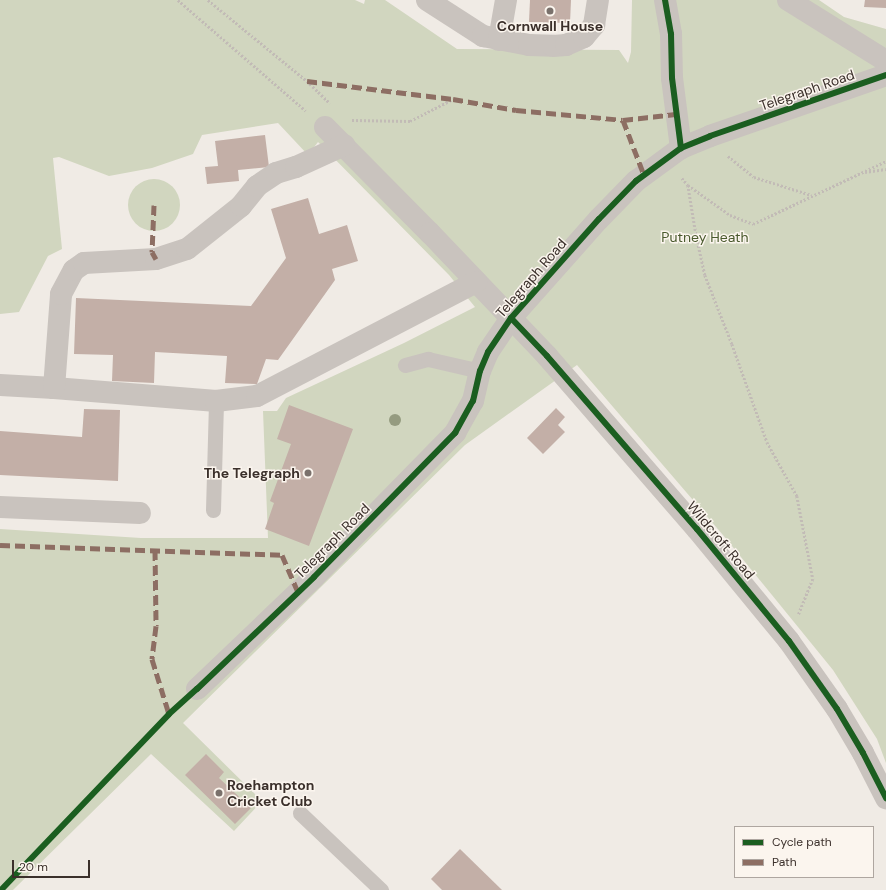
<!DOCTYPE html>
<html>
<head>
<meta charset="utf-8">
<style>
	body { margin:0 }
	#map { position:relative; width:886px; height:890px; overflow:hidden; background:#f0ebe5; font-family:"DM Sans",sans-serif }
	div>[style] { position:absolute }
	[style*='--x'] { left:calc(var(--x)*1px); top:calc(var(--y)*1px); width:calc(var(--w)*1px); rotate:calc(var(--a)*1deg) }
	.green>* { inset:0; background:#d1d6bf }
	.round { border-radius:50% }
	.building>* { inset:0; background:#c3afa7 }
	.path>* { height:2.5px; margin-top:-1.25px; transform-origin:0; background:repeating-linear-gradient(90deg,#c2bbb6 0 2px,transparent 0 4px) }
	.service>* { height:15px; margin:-7.5px; padding:0 7.5px; transform-origin:7.5px; border-radius:7.5px; background:#c9c3be }
	.minor>* { height:22px; margin:-11px; padding:0 11px; transform-origin:11px; border-radius:11px; background:#c9c3be }
	.quiet>* { height:5px; margin-top:-2.5px; transform-origin:0; background:repeating-linear-gradient(90deg,#8d6e63 0 10px,transparent 0 15px) }
	.cycleway>* { height:6px; margin:-3px; padding:0 3px; transform-origin:3px; border-radius:3px; background:#1b5e20 }
	.trees>* { width:12px; height:12px; margin:-6px; border-radius:50%; background:#959b80 }
	.dots>* { width:11px; height:11px; translate:-50% -50%; box-sizing:border-box; border:2px solid #fbf5ee; border-radius:50% }
	span { translate:-50% -50%; white-space:nowrap; text-align:center; line-height:1.15; -webkit-text-stroke:3px #fbf5ee; paint-order:stroke }
	.poi-label { font-size:14px; color:#3b302b; font-weight:700 }
	.right { translate:-100% -50%; text-align:right }
	.left { translate:0 -50%; text-align:left }
	.street-label { font-size:14px; color:#3b302b }
	.park-label { font-size:14px; color:#4a5a2e }
	.legend { position:absolute; left:734px; top:826px; width:140px; height:52px; box-sizing:border-box; background:#fbf5ee; border:1px solid #aea6a0; margin:0; padding:5px 7px; list-style:none; font-size:12px; color:#3b302b }
	.legend li { display:flex; align-items:center; gap:8px; height:20px }
	.legend b { width:20px; border:1px solid #aea6a0 }
	.scale { position:absolute; left:12px; top:860px; width:78px; height:18px; box-sizing:border-box; border:2px solid #3b302b; border-top:0; padding-left:5px; font-size:12px; line-height:14px; white-space:nowrap; color:#3b302b; -webkit-text-stroke:3px #fbf5ee; paint-order:stroke }
</style>
</head>
<body>
<div id="map">
	<div class="green">
		<i style="clip-path:polygon(0 0,355px 0,364px 4px,365px 0,385px 0,457px 49px,619px 50px,628px 63px,631px 52px,632px 0,819px 0,844px 17px,886px 29px,886px 763px,877px 739px,833px 670px,723px 535px,577px 365px,465px 445px,183px 723px,262px 801px,234px 831px,151px 754px,13px 890px,0 890px,0 529px,141px 538px,268px 538px,263px 411px,277px 411px,286px 398px,404px 343px,475px 307px,449px 275px,318px 142px,308px 155px,278px 123px,202px 135px,193px 154px,152px 168px,109px 176px,59px 157px,53px 158px,62px 249px,48px 256px,19px 312px,0 314px)"></i>
		<i class="round" style="left:128px;top:179px;width:52px;height:52px"></i>
	</div>
	<div class="building">
		<i style="clip-path:polygon(530px 0,571px 0,570px 23px,529px 22px)"></i>
		<i style="clip-path:polygon(865px 0,886px 0,886px 8px,864px 7px)"></i>
		<i style="clip-path:polygon(265px 135px,269px 167px,238px 170px,239px 181px,207px 184px,205px 167px,218px 166px,215px 141px)"></i>
		<i style="clip-path:polygon(308px 198px,319px 234px,347px 225px,358px 261px,332px 269px,335px 280px,278px 360px,266px 359px,257px 384px,225px 383px,227px 356px,155px 352px,154px 383px,112px 381px,113px 355px,74px 354px,76px 298px,251px 306px,286px 258px,271px 209px)"></i>
		<i style="clip-path:polygon(289px 405px,353px 429px,309px 546px,265px 529px,274px 503px,270px 501px,291px 444px,277px 439px)"></i>
		<i style="clip-path:polygon(556px 408px,565px 417px,558px 425px,565px 432px,543px 454px,527px 438px)"></i>
		<i style="clip-path:polygon(84px 409px,120px 410px,118px 481px,0 475px,0 431px,82px 437px)"></i>
		<i style="clip-path:polygon(206px 754px,224px 772px,219px 778px,251px 808px,235px 824px,185px 775px)"></i>
		<i style="clip-path:polygon(460px 849px,502px 890px,442px 890px,431px 879px)"></i>
	</div>
	<div class="path">
		<i style="--x:178;--y:0;--w:169;--a:40.9"></i>
		<i style="--x:208;--y:0;--w:128;--a:39.3"></i>
		<i style="--x:307;--y:81;--w:32;--a:44"></i>
		<i style="--x:352;--y:120;--w:58;--a:1"></i>
		<i style="--x:410;--y:121;--w:48;--a:-27.1"></i>
		<i style="--x:728;--y:156;--w:33;--a:39"></i>
		<i style="--x:754;--y:177;--w:60;--a:17.5"></i>
		<i style="--x:865;--y:172;--w:21;--a:-8"></i>
		<i style="--x:682;--y:178;--w:9;--a:49"></i>
		<i style="--x:688;--y:185;--w:52;--a:35.5"></i>
		<i style="--x:730;--y:215;--w:25;--a:21"></i>
		<i style="--x:753;--y:224;--w:147;--a:-25.3"></i>
		<i style="--x:688;--y:185;--w:50;--a:80.7"></i>
		<i style="--x:696;--y:234;--w:42;--a:77.6"></i>
		<i style="--x:705;--y:275;--w:74;--a:68.6"></i>
		<i style="--x:732;--y:344;--w:104;--a:70.3"></i>
		<i style="--x:767;--y:442;--w:62;--a:60.9"></i>
		<i style="--x:797;--y:496;--w:85;--a:79.1"></i>
		<i style="--x:813;--y:579;--w:38;--a:112"></i>
	</div>
	<div class="service">
		<i style="--x:405;--y:365;--w:24;--a:-15"></i>
		<i style="--x:428;--y:359;--w:53;--a:13"></i>
		<i style="--x:213;--y:510;--w:109;--a:-88.4"></i>
		<i style="--x:300;--y:813;--w:112;--a:43.5"></i>
	</div>
	<div class="minor">
		<i style="--x:427;--y:0;--w:67;--a:32.7"></i>
		<i style="--x:483;--y:36;--w:47;--a:11.1"></i>
		<i style="--x:529;--y:45;--w:24;--a:2"></i>
		<i style="--x:553;--y:46;--w:13;--a:-4"></i>
		<i style="--x:566;--y:45;--w:20;--a:-24"></i>
		<i style="--x:584;--y:37;--w:16;--a:-50"></i>
		<i style="--x:594;--y:25;--w:25;--a:-81"></i>
		<i style="--x:665;--y:0;--w:35;--a:80"></i>
		<i style="--x:671;--y:34;--w:44;--a:88.7"></i>
		<i style="--x:672;--y:78;--w:71;--a:82.7"></i>
		<i style="--x:788;--y:0;--w:115;--a:31.9"></i>
		<i style="--x:499;--y:40;--w:41;--a:-80.1"></i>
		<i style="--x:325;--y:127;--w:149;--a:45.3"></i>
		<i style="--x:430;--y:233;--w:170;--a:46.4"></i>
		<i style="--x:547;--y:356;--w:229;--a:49.1"></i>
		<i style="--x:697;--y:529;--w:145;--a:50.6"></i>
		<i style="--x:789;--y:641;--w:83;--a:54.8"></i>
		<i style="--x:837;--y:709;--w:51;--a:59.4"></i>
		<i style="--x:863;--y:753;--w:51;--a:62.9"></i>
		<i style="--x:0;--y:385;--w:54;--a:3.2"></i>
		<i style="--x:54;--y:388;--w:163;--a:4.6"></i>
		<i style="--x:216;--y:401;--w:41;--a:-7"></i>
		<i style="--x:257;--y:396;--w:247;--a:-27.5"></i>
		<i style="--x:54;--y:388;--w:94;--a:-85.7"></i>
		<i style="--x:61;--y:294;--w:27;--a:-62"></i>
		<i style="--x:74;--y:270;--w:12;--a:-35"></i>
		<i style="--x:84;--y:263;--w:72;--a:-3.2"></i>
		<i style="--x:156;--y:259;--w:33;--a:-18"></i>
		<i style="--x:187;--y:249;--w:69;--a:-38.5"></i>
		<i style="--x:241;--y:206;--w:26;--a:-51"></i>
		<i style="--x:257;--y:186;--w:23;--a:-34"></i>
		<i style="--x:276;--y:173;--w:21;--a:-17"></i>
		<i style="--x:296;--y:167;--w:53;--a:-24.6"></i>
		<i style="--x:0;--y:507;--w:140;--a:2.5"></i>
		<i style="--x:197;--y:689;--w:162;--a:-43.7"></i>
		<i style="--x:314;--y:577;--w:202;--a:-45.6"></i>
		<i style="--x:455;--y:433;--w:37;--a:-61"></i>
		<i style="--x:473;--y:401;--w:31;--a:-77"></i>
		<i style="--x:480;--y:371;--w:21;--a:-67"></i>
		<i style="--x:488;--y:352;--w:41;--a:-55.9"></i>
		<i style="--x:511;--y:318;--w:132;--a:-48.4"></i>
		<i style="--x:599;--y:219;--w:53;--a:-45.8"></i>
		<i style="--x:636;--y:181;--w:56;--a:-36.3"></i>
		<i style="--x:681;--y:148;--w:31;--a:-22"></i>
		<i style="--x:710;--y:136;--w:186;--a:-19.1"></i>
	</div>
	<div class="quiet">
		<i style="--x:307;--y:81;--w:147;--a:7"></i>
		<i style="--x:453;--y:99;--w:64;--a:9.9"></i>
		<i style="--x:516;--y:110;--w:107;--a:5.3"></i>
		<i style="--x:623;--y:120;--w:53;--a:-6.5"></i>
		<i style="--x:623;--y:120;--w:59;--a:69.1"></i>
		<i style="--x:154;--y:205;--w:47;--a:92.4"></i>
		<i style="--x:152;--y:252;--w:8;--a:60"></i>
		<i style="--x:0;--y:545;--w:282;--a:2"></i>
		<i style="--x:282;--y:555;--w:40;--a:66.6"></i>
		<i style="--x:155;--y:550;--w:76;--a:89.2"></i>
		<i style="--x:156;--y:626;--w:33;--a:97"></i>
		<i style="--x:152;--y:659;--w:58;--a:72.8"></i>
	</div>
	<div class="cycleway">
		<i style="--x:665;--y:0;--w:35;--a:80"></i>
		<i style="--x:671;--y:34;--w:44;--a:88.7"></i>
		<i style="--x:672;--y:78;--w:71;--a:82.7"></i>
		<i style="--x:511;--y:318;--w:52;--a:46.5"></i>
		<i style="--x:547;--y:356;--w:229;--a:49.1"></i>
		<i style="--x:697;--y:529;--w:145;--a:50.6"></i>
		<i style="--x:789;--y:641;--w:83;--a:54.8"></i>
		<i style="--x:837;--y:709;--w:51;--a:59.4"></i>
		<i style="--x:863;--y:753;--w:51;--a:62.9"></i>
		<i style="--x:1;--y:890;--w:243;--a:-46.3"></i>
		<i style="--x:169;--y:714;--w:38;--a:-42"></i>
		<i style="--x:197;--y:689;--w:162;--a:-43.7"></i>
		<i style="--x:314;--y:577;--w:202;--a:-45.6"></i>
		<i style="--x:455;--y:433;--w:37;--a:-61"></i>
		<i style="--x:473;--y:401;--w:31;--a:-77"></i>
		<i style="--x:480;--y:371;--w:21;--a:-67"></i>
		<i style="--x:488;--y:352;--w:41;--a:-55.9"></i>
		<i style="--x:511;--y:318;--w:132;--a:-48.4"></i>
		<i style="--x:599;--y:219;--w:53;--a:-45.8"></i>
		<i style="--x:636;--y:181;--w:56;--a:-36.3"></i>
		<i style="--x:681;--y:148;--w:31;--a:-22"></i>
		<i style="--x:710;--y:136;--w:186;--a:-19.1"></i>
	</div>
	<div class="trees">
		<i style="left:395px;top:420px"></i>
	</div>
	<div class="dots">
		<i style="left:550px;top:11px;background:#7a716c"></i>
		<i style="left:308px;top:473px;background:#7a716c"></i>
		<i style="left:219px;top:793px;background:#7a716c"></i>
	</div>
	<div class="poi-label">
		<span style="left:550px;top:26px">Cornwall House</span>
		<span class="right" style="left:300px;top:473px">The Telegraph</span>
		<span class="left" style="left:227px;top:793px">Roehampton<br>Cricket Club</span>
	</div>
	<div class="street-label">
		<span style="left:807px;top:90px;rotate:-19deg">Telegraph Road</span>
		<span style="left:531px;top:278px;rotate:-49deg">Telegraph Road</span>
		<span style="left:721px;top:540px;rotate:50deg">Wildcroft Road</span>
		<span style="left:332px;top:541px;rotate:-45deg">Telegraph Road</span>
	</div>
	<div class="park-label">
		<span style="left:705px;top:237px">Putney Heath</span>
	</div>
	<ul class="legend">
	<li><b style="height:5px;background:#1b5e20"></b>Cycle path</li>
	<li><b style="height:5px;background:#8d6e63"></b>Path</li>
	</ul>
	<div class="scale">20 m</div>
</div>
</body>
</html>
